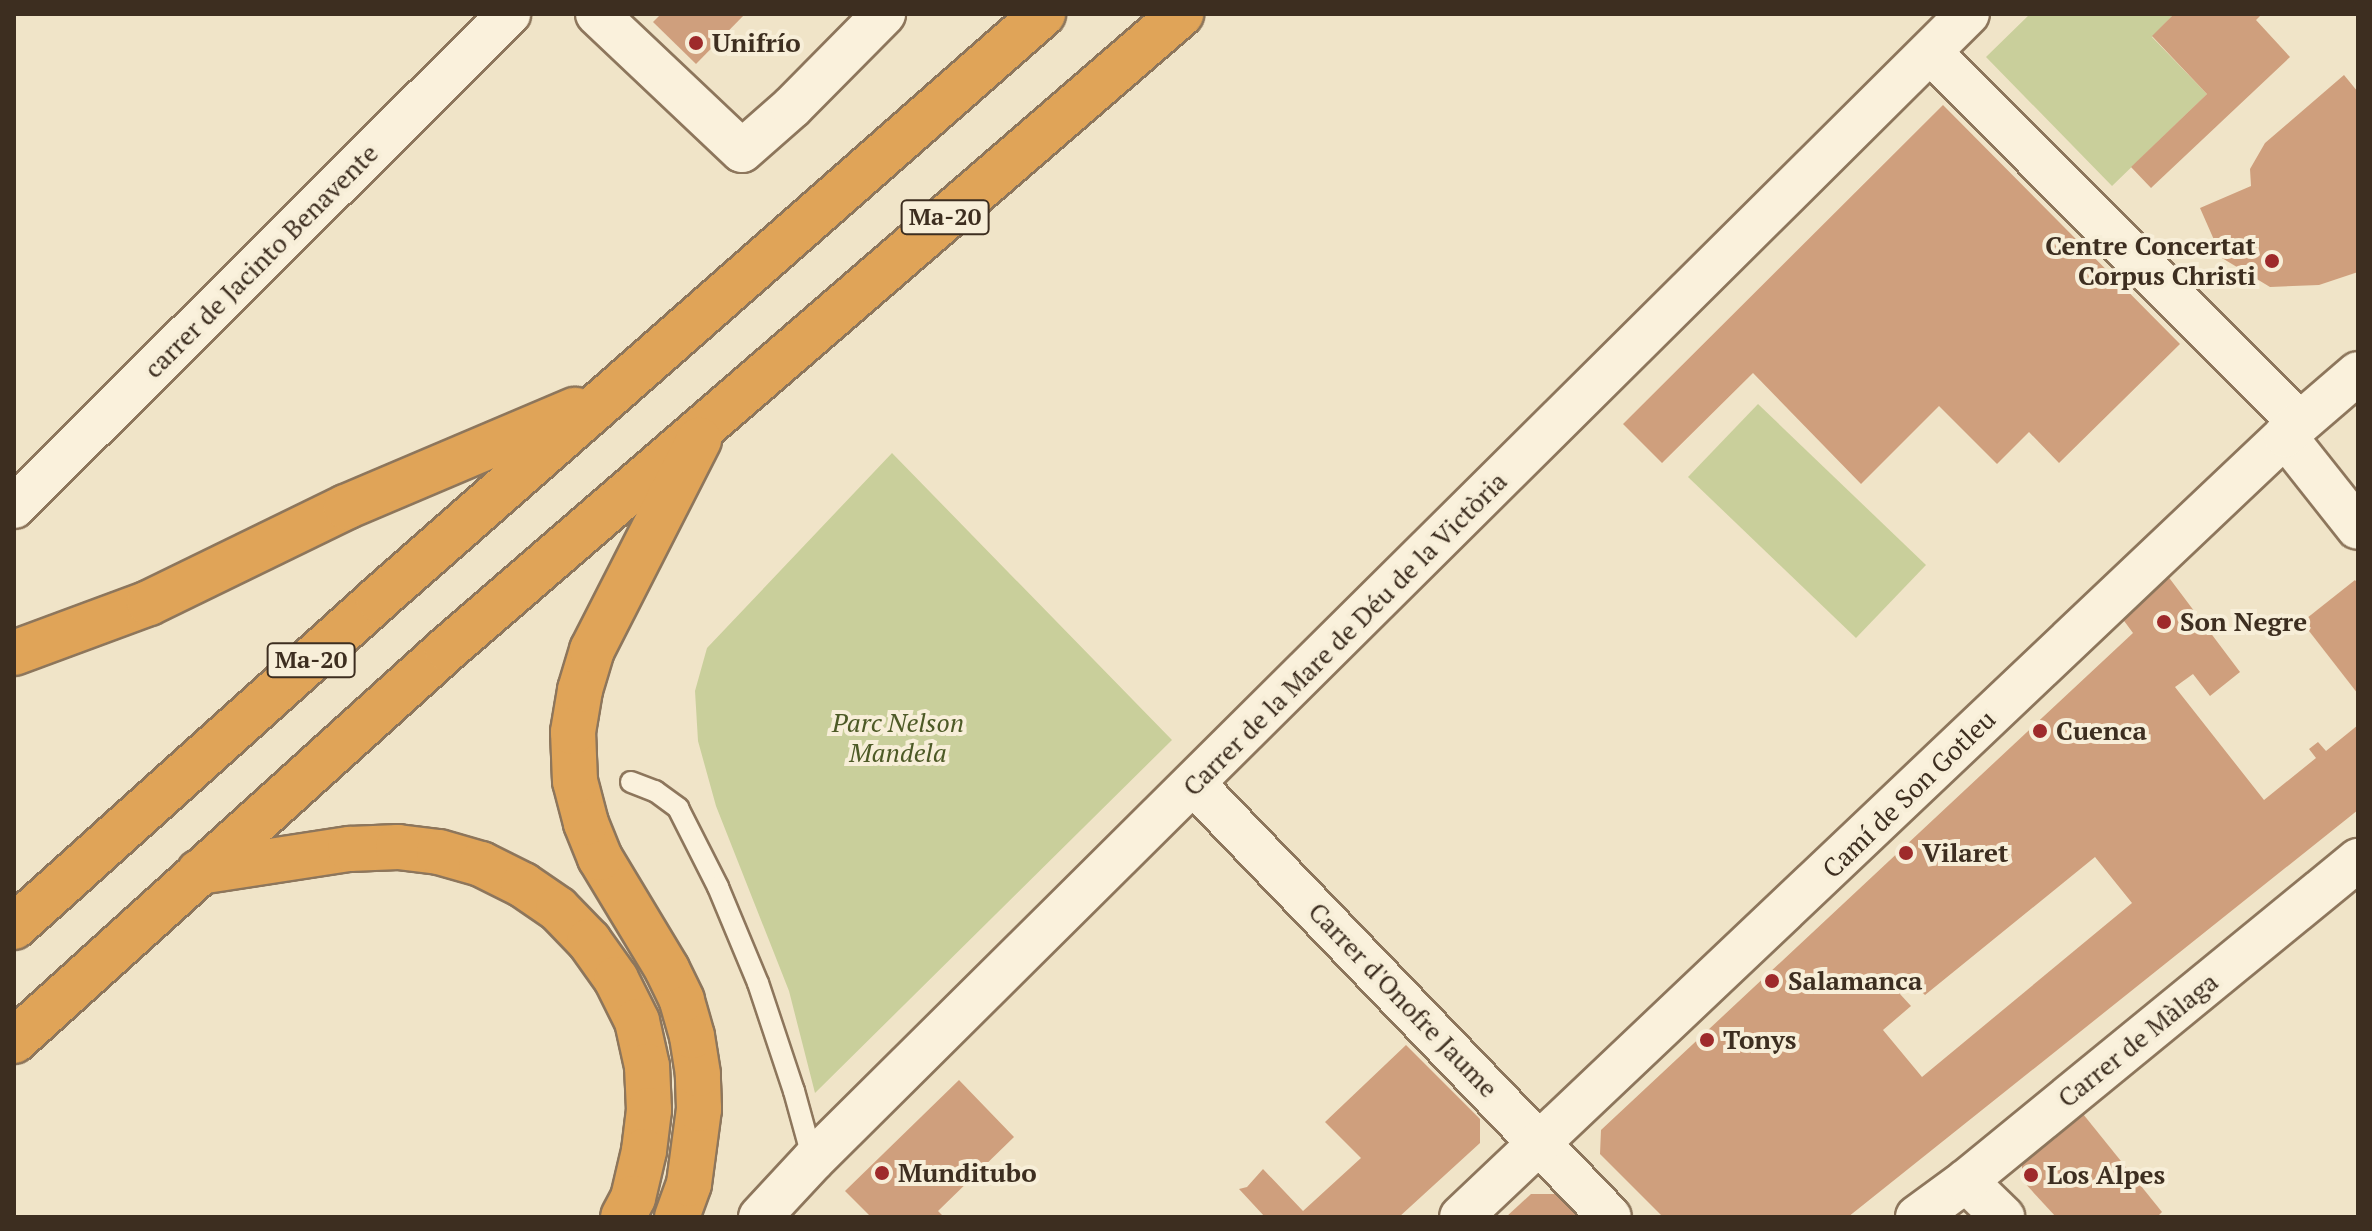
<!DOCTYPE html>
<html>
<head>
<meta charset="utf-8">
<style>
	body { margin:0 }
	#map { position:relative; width:2372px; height:1231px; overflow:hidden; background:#f0e4c8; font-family:"PT Serif",serif }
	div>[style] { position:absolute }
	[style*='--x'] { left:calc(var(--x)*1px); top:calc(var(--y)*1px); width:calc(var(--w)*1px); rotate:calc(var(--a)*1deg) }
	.green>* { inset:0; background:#c9cf9b }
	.building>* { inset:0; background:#cf9f7d }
	.roads { filter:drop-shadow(2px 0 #8d765c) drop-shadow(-2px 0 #8d765c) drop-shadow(0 2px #8d765c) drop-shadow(0 -2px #8d765c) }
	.lane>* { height:20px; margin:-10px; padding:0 10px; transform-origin:10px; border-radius:10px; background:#faf1dc }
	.street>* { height:42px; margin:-21px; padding:0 21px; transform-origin:21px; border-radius:21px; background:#faf1dc }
	.highway>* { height:44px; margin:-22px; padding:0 22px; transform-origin:22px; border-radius:22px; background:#e0a458 }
	.dots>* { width:22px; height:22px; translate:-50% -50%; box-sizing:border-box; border:4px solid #f7eed8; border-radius:50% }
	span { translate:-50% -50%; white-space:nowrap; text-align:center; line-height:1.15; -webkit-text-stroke:8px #f7eed8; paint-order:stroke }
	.shield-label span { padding:2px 6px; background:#f7eed8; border:2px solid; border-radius:6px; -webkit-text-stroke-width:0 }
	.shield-label { font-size:24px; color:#3d2e20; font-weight:700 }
	.poi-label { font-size:26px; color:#3d2e20; font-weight:700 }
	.left { translate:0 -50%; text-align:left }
	.right { translate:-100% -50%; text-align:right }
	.street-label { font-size:26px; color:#3d2e20 }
	.park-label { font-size:26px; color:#4d5a26; font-style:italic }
	.frame { position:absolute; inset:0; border:16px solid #3d2e20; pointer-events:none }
</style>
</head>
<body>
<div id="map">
	<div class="green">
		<i style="clip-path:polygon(2030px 14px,2174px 14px,2152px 37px,2207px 94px,2112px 186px,1986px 57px)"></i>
		<i style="clip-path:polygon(1758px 404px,1926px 565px,1856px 638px,1688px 477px)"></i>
		<i style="clip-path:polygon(892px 453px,1172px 740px,815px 1093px,789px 991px,716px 806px,698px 741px,695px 691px,707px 648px)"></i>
	</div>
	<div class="building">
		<i style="clip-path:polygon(661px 14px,745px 14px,696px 64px,653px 22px)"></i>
		<i style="clip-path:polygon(2174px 14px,2262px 14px,2256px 20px,2290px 57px,2151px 188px,2131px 167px,2207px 94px,2152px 36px)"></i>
		<i style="clip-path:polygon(2344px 75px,2358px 92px,2358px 272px,2319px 285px,2270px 287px,2222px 258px,2200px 208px,2251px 186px,2250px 169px,2265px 143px)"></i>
		<i style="clip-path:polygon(1943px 105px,2180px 344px,2059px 463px,2029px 432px,1997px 464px,1939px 406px,1861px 484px,1753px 373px,1662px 463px,1623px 424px)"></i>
		<i style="clip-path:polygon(evenodd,2161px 567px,2240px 672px,2210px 696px,2193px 674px,2175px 687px,2264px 800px,2316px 758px,2309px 749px,2318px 742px,2326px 751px,2358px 725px,2358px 810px,1848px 1217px,1663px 1217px,1600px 1154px,1601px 1130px,2133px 633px,2116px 610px,2161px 567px,2095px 857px,2132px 903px,1922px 1077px,1883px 1030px,1911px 1006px,1900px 994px,1912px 982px,1925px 995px,2095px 857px)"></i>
		<i style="clip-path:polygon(2355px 580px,2358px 584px,2358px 694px,2302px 622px)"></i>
		<i style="clip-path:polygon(1406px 1045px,1480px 1119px,1480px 1143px,1399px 1217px,1265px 1217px,1239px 1189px,1247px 1187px,1263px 1169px,1303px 1211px,1361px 1158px,1325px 1122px)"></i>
		<i style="clip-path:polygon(959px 1080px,1014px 1137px,938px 1211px,944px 1217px,871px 1217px,845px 1191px)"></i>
		<i style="clip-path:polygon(2079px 1109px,2162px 1212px,2157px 1217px,2056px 1217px,2022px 1180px,2022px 1156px)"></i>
		<i style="clip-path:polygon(1531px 1194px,1556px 1194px,1578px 1217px,1506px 1217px)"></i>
	</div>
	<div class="roads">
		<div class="lane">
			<i style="--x:631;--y:782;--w:26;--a:21"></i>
			<i style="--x:655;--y:791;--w:29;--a:36"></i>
			<i style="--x:678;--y:808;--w:89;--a:63.1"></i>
			<i style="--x:718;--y:887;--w:104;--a:67.4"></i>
			<i style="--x:758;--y:983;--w:114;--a:71.6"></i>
			<i style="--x:794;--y:1091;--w:72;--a:74.6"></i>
		</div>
		<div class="street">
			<i style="--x:597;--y:14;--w:199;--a:43.4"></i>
			<i style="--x:742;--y:151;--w:67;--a:-41.3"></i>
			<i style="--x:792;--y:107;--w:131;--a:-45.3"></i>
			<i style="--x:1930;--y:52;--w:524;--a:45.08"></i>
			<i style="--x:2285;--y:436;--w:117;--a:51.6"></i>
			<i style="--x:14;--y:507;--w:699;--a:-44.88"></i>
			<i style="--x:1194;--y:784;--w:600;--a:46.15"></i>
			<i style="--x:1966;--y:1181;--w:52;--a:44.2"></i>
			<i style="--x:760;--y:1217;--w:78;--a:-47.1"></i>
			<i style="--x:813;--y:1160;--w:1627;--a:-44.78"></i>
			<i style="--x:1461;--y:1217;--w:1135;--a:-43.47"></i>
			<i style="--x:2285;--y:436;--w:96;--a:-40.8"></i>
			<i style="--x:1917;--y:1217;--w:61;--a:-36.3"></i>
			<i style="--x:1966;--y:1181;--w:507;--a:-39.31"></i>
		</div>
		<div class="highway">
			<i style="--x:14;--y:653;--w:144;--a:-20.3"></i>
			<i style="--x:149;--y:603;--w:219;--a:-26"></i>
			<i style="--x:346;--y:507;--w:249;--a:-23"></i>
			<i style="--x:199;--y:872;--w:153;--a:-8.7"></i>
			<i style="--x:350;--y:849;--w:48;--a:-2.4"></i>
			<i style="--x:398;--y:847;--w:41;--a:7"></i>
			<i style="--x:439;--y:852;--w:44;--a:15.9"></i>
			<i style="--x:481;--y:864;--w:47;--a:26.6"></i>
			<i style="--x:523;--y:885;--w:42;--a:34.4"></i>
			<i style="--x:558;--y:909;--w:45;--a:45.9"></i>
			<i style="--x:589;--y:941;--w:47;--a:54.6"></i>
			<i style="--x:616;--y:979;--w:47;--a:63.4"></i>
			<i style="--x:637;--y:1021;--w:46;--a:77.5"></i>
			<i style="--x:647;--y:1066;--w:44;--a:87.4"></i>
			<i style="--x:649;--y:1110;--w:41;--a:97"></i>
			<i style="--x:644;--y:1151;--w:48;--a:103.2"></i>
			<i style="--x:633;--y:1198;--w:21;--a:118"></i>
			<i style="--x:14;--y:927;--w:490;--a:-42"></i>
			<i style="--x:378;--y:599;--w:886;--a:-41.34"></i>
			<i style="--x:14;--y:1041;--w:584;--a:-42.15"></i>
			<i style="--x:447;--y:649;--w:971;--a:-40.86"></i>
			<i style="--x:677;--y:1217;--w:35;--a:-70"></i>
			<i style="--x:689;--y:1184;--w:76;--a:-82.4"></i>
			<i style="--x:699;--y:1109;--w:35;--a:-92"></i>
			<i style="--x:698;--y:1074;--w:38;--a:-99"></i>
			<i style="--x:692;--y:1036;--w:37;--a:-106"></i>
			<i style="--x:682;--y:1000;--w:34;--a:-116"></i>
			<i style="--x:667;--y:969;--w:130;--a:-121.1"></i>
			<i style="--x:600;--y:858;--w:38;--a:-112"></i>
			<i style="--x:586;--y:823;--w:43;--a:-104.7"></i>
			<i style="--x:575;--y:781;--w:49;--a:-92.3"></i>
			<i style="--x:573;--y:732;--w:43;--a:-80.5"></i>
			<i style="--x:580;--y:690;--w:42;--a:-73.3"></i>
			<i style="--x:592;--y:650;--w:236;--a:-63"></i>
		</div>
	</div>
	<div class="dots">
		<i style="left:696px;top:43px;background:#9e2a2b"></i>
		<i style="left:2272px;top:261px;background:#9e2a2b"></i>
		<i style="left:2164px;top:622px;background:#9e2a2b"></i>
		<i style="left:2040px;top:731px;background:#9e2a2b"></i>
		<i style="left:1906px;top:853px;background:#9e2a2b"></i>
		<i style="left:1772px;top:981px;background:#9e2a2b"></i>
		<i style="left:1707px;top:1040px;background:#9e2a2b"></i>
		<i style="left:882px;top:1173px;background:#9e2a2b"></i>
		<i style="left:2031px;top:1175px;background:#9e2a2b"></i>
	</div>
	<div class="shield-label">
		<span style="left:945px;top:217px">Ma-20</span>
		<span style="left:311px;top:660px">Ma-20</span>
	</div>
	<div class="poi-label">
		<span class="left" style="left:712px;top:43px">Unifrío</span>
		<span class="right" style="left:2256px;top:261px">Centre Concertat<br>Corpus Christi</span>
		<span class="left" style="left:2180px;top:622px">Son Negre</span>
		<span class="left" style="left:2056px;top:731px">Cuenca</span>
		<span class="left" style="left:1922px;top:853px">Vilaret</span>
		<span class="left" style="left:1788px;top:981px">Salamanca</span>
		<span class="left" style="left:1723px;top:1040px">Tonys</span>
		<span class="left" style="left:898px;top:1173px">Munditubo</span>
		<span class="left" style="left:2047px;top:1175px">Los Alpes</span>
	</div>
	<div class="street-label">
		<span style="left:261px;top:261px;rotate:-45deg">carrer de Jacinto Benavente</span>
		<span style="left:1345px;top:634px;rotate:-45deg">Carrer de la Mare de Déu de la Victòria</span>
		<span style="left:1909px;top:794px;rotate:-44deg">Camí de Son Gotleu</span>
		<span style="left:1403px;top:1000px;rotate:46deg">Carrer d'Onofre Jaume</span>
		<span style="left:2138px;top:1040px;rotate:-39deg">Carrer de Màlaga</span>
	</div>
	<div class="park-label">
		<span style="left:898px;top:738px">Parc Nelson<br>Mandela</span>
	</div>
	<div class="frame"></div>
</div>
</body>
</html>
